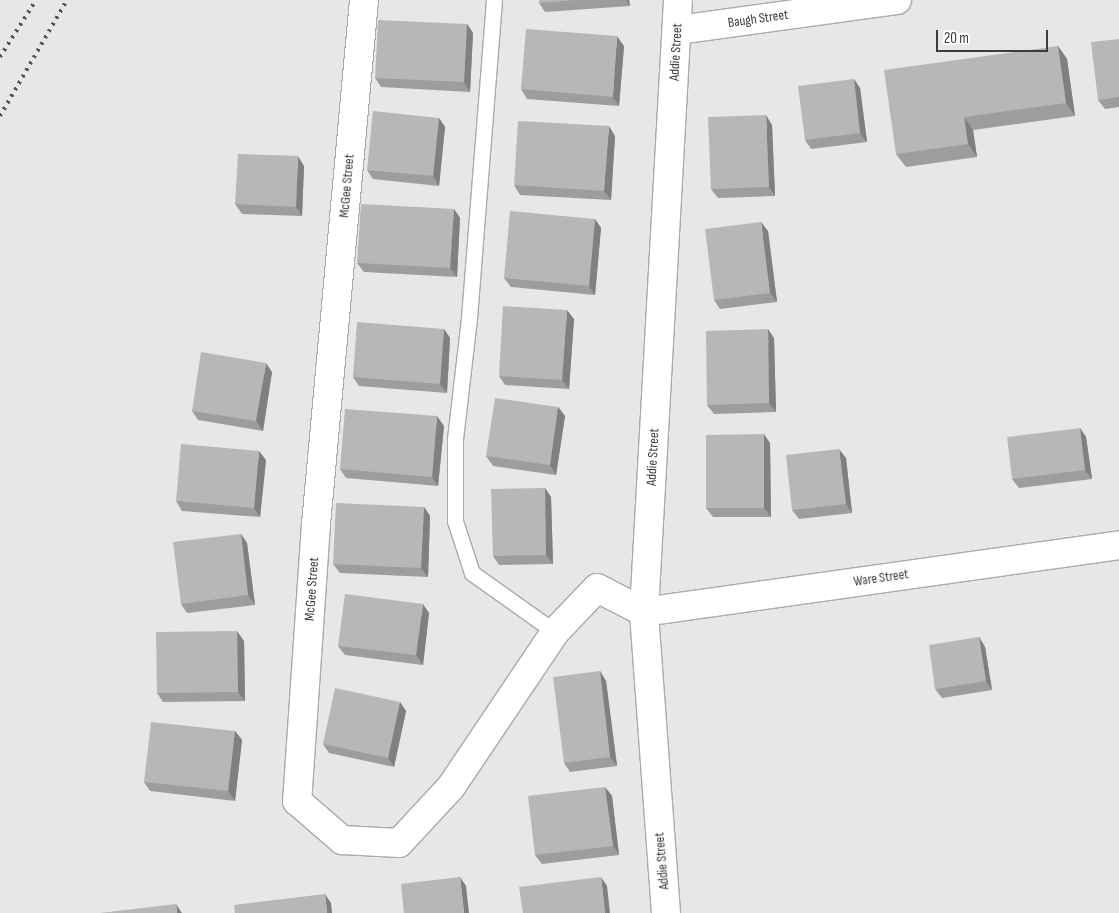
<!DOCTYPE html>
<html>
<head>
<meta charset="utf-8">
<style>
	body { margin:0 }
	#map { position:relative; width:1119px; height:913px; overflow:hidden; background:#e6e7e8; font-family:"Sofia Sans Condensed",sans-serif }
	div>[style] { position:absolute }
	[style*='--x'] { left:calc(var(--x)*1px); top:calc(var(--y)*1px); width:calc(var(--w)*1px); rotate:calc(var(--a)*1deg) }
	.roads { filter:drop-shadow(1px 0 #aaaaac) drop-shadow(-1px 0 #aaaaac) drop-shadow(0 1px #aaaaac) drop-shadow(0 -1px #aaaaac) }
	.service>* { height:15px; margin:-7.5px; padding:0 7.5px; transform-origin:7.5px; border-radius:7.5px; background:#fff }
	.minor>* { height:28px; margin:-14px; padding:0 14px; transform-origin:14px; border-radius:14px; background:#fff }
	.rail>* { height:4px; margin-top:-2px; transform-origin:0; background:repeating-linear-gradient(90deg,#545454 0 2.5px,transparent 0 7.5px) }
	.wall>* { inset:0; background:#9d9d9f }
	.shaded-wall>* { inset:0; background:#808082 }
	.building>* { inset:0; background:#b7b7b9 }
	span { translate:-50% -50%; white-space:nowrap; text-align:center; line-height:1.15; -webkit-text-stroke:4px #fff; paint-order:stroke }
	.street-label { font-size:14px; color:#3c3c3c }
	.scale { position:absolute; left:936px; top:30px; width:112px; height:22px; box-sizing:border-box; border:2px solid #3c3c3c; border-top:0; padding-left:6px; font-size:15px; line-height:18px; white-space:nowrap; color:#3c3c3c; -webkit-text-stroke:4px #fff; paint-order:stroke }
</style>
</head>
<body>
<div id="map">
	<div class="roads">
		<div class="service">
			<i style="--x:494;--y:0;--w:319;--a:94.5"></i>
			<i style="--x:469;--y:318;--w:122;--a:96.6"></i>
			<i style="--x:455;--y:439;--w:82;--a:90"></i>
			<i style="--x:455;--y:521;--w:55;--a:71.9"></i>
			<i style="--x:472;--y:573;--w:102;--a:35.4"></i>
		</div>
		<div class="minor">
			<i style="--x:364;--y:0;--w:526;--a:95.23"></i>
			<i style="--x:316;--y:524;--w:278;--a:93.9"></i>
			<i style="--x:297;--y:801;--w:60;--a:40.9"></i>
			<i style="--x:342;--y:840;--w:57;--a:3"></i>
			<i style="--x:399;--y:843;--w:76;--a:-47.1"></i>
			<i style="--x:451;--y:787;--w:187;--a:-56.1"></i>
			<i style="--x:555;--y:632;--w:61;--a:-46.3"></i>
			<i style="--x:597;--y:588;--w:53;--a:27.1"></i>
			<i style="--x:644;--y:612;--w:480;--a:-8"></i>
			<i style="--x:678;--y:30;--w:221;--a:-7.8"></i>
			<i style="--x:666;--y:913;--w:302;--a:-94.2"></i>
			<i style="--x:644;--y:612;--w:613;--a:-86.82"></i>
		</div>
	</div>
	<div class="rail">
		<i style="--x:0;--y:57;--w:67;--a:-57.7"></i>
		<i style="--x:0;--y:116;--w:134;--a:-60"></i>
	</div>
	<div class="wall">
		<i style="clip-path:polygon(539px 0,629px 0,630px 6px,545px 12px,539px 3px)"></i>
		<i style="clip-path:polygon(467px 24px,473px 33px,470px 92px,381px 87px,375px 78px)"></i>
		<i style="clip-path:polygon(1119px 39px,1119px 107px,1105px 109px,1098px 100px)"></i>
		<i style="clip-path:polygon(624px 46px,619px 106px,527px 99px,521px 89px)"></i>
		<i style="clip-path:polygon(1058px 46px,1067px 59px,1075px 116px,973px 130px,977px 157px,906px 167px,896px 154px)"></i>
		<i style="clip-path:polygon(854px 79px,860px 88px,867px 142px,811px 149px,805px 140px)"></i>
		<i style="clip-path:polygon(439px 118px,445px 127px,439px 186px,373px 179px,367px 170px)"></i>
		<i style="clip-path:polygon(772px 125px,775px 196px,718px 198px,711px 189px)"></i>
		<i style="clip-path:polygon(615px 136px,611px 200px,520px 195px,514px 185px)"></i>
		<i style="clip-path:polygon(304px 166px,302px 216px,242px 214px,235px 204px)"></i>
		<i style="clip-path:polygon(454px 209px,460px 218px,457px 277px,364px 272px,357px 263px)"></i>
		<i style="clip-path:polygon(595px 219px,601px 228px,595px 295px,511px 287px,504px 278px)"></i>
		<i style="clip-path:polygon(768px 231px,777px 302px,720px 309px,714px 300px)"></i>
		<i style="clip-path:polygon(574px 319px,569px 389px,505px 385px,499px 376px)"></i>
		<i style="clip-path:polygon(444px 329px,450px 338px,447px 393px,359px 386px,353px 377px)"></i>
		<i style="clip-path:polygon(774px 338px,776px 412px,714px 414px,707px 405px)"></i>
		<i style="clip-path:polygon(272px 372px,263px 431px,198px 420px,192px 411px)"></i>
		<i style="clip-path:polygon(558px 407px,565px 416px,556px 475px,493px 466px,486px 456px)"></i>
		<i style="clip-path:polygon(444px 426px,438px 486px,346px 478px,340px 469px)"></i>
		<i style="clip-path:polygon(1080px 428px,1086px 437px,1092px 479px,1019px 488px,1012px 479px)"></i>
		<i style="clip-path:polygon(770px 443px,771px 517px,713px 517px,706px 508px)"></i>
		<i style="clip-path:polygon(846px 458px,852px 513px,799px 519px,792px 510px)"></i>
		<i style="clip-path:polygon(266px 460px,260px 517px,182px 511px,176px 501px)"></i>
		<i style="clip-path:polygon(545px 488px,551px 497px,553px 564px,499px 565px,493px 556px)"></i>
		<i style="clip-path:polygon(424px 507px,430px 516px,428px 577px,340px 573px,333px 564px)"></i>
		<i style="clip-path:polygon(241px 534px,247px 543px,255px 605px,187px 613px,181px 604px)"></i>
		<i style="clip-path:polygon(429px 613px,423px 665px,345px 655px,338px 646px)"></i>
		<i style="clip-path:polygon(979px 637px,985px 647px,992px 690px,942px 698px,935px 689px)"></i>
		<i style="clip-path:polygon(244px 641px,245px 701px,163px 702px,157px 693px)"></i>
		<i style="clip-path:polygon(600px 671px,606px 681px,617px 766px,570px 772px,564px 763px)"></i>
		<i style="clip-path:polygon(400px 702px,406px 711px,394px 767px,329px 753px,323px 744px)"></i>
		<i style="clip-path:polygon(235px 731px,242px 740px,235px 801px,150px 791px,144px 782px)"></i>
		<i style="clip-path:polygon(605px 787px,612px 796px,619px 855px,542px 864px,535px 855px)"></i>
	</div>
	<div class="shaded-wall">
		<i style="clip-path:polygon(626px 0,629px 0,630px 6px)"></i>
		<i style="clip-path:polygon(467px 24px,473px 33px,470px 92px,464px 82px)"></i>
		<i style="clip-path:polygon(617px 36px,624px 46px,619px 106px,613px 97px)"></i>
		<i style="clip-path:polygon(1058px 46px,1067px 59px,1075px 116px,1066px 103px)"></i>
		<i style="clip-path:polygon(854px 79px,860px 88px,867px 142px,860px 133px)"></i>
		<i style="clip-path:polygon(766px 115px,772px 125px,775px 196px,769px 187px)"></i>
		<i style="clip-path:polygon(964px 117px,973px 130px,977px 157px,968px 144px)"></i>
		<i style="clip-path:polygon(439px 118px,445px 127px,439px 186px,433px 176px)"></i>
		<i style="clip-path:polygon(609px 126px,615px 136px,611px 200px,604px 191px)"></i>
		<i style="clip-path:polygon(298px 156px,304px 166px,302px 216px,296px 207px)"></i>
		<i style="clip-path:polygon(454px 209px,460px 218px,457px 277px,450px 268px)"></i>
		<i style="clip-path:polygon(595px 219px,601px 228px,595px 295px,589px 286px)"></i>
		<i style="clip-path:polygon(761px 222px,768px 231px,777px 302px,770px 293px)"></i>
		<i style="clip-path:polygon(567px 310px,574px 319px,569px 389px,562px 380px)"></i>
		<i style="clip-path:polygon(444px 329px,450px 338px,447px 393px,440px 384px)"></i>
		<i style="clip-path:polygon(768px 329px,774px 338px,776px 412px,769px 403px)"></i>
		<i style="clip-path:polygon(266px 363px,272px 372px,263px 431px,256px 421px)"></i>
		<i style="clip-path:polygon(558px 407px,565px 416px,556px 475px,550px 465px)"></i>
		<i style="clip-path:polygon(437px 416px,444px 426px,438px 486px,432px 477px)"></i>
		<i style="clip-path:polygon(1080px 428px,1086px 437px,1092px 479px,1085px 470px)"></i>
		<i style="clip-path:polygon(764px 434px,770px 443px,771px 517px,764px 508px)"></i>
		<i style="clip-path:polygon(839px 449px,846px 458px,852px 513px,846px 504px)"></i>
		<i style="clip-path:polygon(259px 451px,266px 460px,260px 517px,254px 508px)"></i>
		<i style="clip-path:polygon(545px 488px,551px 497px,553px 564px,546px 555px)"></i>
		<i style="clip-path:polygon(424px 507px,430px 516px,428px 577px,421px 568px)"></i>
		<i style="clip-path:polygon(241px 534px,247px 543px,255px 605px,248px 595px)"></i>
		<i style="clip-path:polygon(423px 604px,429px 613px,423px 665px,416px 655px)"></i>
		<i style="clip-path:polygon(237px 631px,244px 641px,245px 701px,238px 692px)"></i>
		<i style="clip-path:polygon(979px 637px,985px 647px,992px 690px,986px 681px)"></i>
		<i style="clip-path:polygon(600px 671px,606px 681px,617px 766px,610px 757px)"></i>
		<i style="clip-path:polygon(400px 702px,406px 711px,394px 767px,388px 758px)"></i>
		<i style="clip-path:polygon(235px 731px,242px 740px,235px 801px,228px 791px)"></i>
		<i style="clip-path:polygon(605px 787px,612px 796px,619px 855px,613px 846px)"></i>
		<i style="clip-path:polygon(460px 877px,466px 886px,469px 913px,464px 913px)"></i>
		<i style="clip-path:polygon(601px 877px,607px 886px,610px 913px,605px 913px)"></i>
		<i style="clip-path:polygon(325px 894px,331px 903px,332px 913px,327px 913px)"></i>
		<i style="clip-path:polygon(176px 904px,182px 913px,177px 913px)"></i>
	</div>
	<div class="building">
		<i style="clip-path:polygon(539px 0,575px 0,539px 3px)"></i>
		<i style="clip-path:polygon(378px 20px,467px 24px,464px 82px,375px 78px)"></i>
		<i style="clip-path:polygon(526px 29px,617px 36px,613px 97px,521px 89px)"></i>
		<i style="clip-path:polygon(1119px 39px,1119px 97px,1098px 100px,1091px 42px)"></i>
		<i style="clip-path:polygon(1058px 46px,1066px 103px,964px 117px,968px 144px,896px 154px,884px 70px)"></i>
		<i style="clip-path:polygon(854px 79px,860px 133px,805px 140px,798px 86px)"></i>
		<i style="clip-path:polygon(373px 111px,439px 118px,433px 176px,367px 170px)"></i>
		<i style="clip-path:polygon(766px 115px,769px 187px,711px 189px,708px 117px)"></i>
		<i style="clip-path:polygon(518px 121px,609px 126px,604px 191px,514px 185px)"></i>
		<i style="clip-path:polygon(238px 154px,298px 156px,296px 207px,235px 204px)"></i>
		<i style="clip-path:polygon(361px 204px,454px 209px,450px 268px,357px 263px)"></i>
		<i style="clip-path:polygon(510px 211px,595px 219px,589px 286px,504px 278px)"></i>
		<i style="clip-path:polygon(761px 222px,770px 293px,714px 300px,705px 229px)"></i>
		<i style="clip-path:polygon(503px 306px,567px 310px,562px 380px,499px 376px)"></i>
		<i style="clip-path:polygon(357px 322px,444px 329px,440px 384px,353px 377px)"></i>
		<i style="clip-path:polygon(768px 329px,769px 403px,707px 405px,706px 331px)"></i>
		<i style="clip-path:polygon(201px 352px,266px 363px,256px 421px,192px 411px)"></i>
		<i style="clip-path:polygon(495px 398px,558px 407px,550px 465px,486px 456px)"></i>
		<i style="clip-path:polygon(345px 409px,437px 416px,432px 477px,340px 469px)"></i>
		<i style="clip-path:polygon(1080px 428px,1085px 470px,1012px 479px,1007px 437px)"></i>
		<i style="clip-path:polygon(764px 434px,764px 508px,706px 508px,706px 435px)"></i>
		<i style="clip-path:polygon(181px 444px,259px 451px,254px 508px,176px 501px)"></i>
		<i style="clip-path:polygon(839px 449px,846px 504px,792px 510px,786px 455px)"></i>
		<i style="clip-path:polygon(545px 488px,546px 555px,493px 556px,491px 489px)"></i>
		<i style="clip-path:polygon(336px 503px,424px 507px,421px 568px,333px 564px)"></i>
		<i style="clip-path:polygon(241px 534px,248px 595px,181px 604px,173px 542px)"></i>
		<i style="clip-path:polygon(345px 594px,423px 604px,416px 655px,338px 646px)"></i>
		<i style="clip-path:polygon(237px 631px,238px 692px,157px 693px,156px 632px)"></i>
		<i style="clip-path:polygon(979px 637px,986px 681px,935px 689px,929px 645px)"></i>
		<i style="clip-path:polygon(600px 671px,610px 757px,564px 763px,553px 677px)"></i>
		<i style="clip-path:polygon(335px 688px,400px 702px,388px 758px,323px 744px)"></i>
		<i style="clip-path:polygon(151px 722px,235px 731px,228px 791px,144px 782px)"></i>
		<i style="clip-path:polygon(605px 787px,613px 846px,535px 855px,528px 796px)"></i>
		<i style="clip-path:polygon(460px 877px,464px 913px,404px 913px,401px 884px)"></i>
		<i style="clip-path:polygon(601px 877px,605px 913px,523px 913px,519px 887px)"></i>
		<i style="clip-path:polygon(325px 894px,327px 913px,235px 913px,234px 905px)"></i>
		<i style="clip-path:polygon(176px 904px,177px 913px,100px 913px)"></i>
	</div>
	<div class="street-label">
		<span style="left:758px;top:19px;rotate:-8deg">Baugh Street</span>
		<span style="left:676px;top:52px;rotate:-87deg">Addie Street</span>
		<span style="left:347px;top:186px;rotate:-85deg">McGee Street</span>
		<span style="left:653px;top:457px;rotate:-87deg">Addie Street</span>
		<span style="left:881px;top:578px;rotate:-8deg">Ware Street</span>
		<span style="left:312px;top:589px;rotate:-86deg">McGee Street</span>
		<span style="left:662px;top:861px;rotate:-95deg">Addie Street</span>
	</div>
	<div class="scale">20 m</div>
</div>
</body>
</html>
